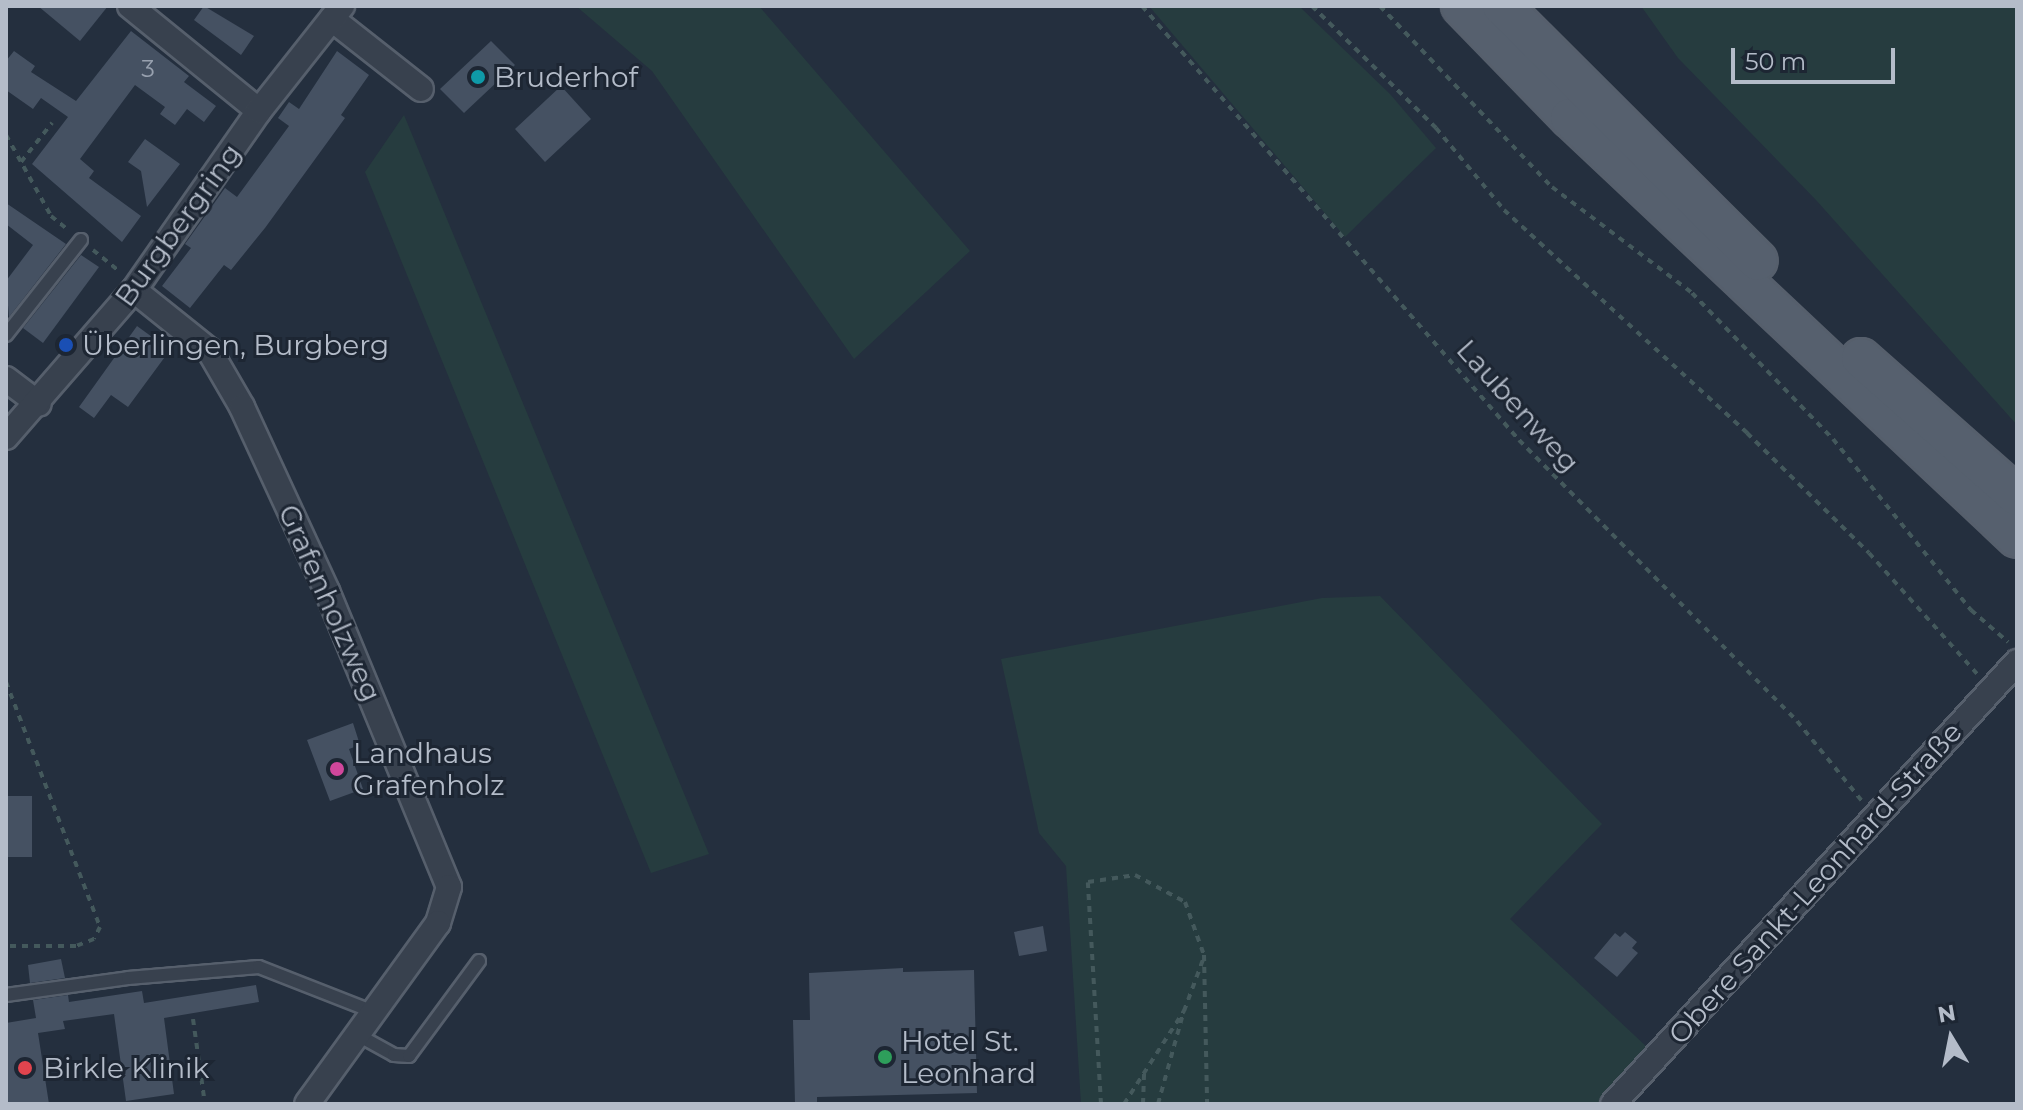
<!DOCTYPE html>
<html>
<head>
<meta charset="utf-8">
<style>
	body { margin:0 }
	#map { position:relative; width:2023px; height:1110px; overflow:hidden; background:#242f3e; font-family:Montserrat,sans-serif }
	div>[style] { position:absolute }
	[style*='--x'] { left:calc(var(--x)*1px); top:calc(var(--y)*1px); width:calc(var(--w)*1px); rotate:calc(var(--a)*1deg) }
	.green>* { inset:0; background:#263c3f }
	.building>* { inset:0; background:#455162 }
	.path>* { height:4px; margin-top:-2px; transform-origin:0; background:repeating-linear-gradient(90deg,#44595c 0 6px,transparent 0 12px) }
	.roads { filter:drop-shadow(2px 0 #565f6c) drop-shadow(-2px 0 #565f6c) drop-shadow(0 2px #565f6c) drop-shadow(0 -2px #565f6c) }
	.service>* { height:12px; margin:-6px; padding:0 6px; transform-origin:6px; border-radius:6px; background:#38414e }
	.minor>* { height:24px; margin:-12px; padding:0 12px; transform-origin:12px; border-radius:12px; background:#38414e }
	.primary>* { height:38px; margin:-19px; padding:0 19px; transform-origin:19px; border-radius:19px; background:#56606e }
	.dots>* { width:22px; height:22px; translate:-50% -50%; box-sizing:border-box; border:4px solid #1d2633; border-radius:50% }
	span { translate:-50% -50%; white-space:nowrap; text-align:center; line-height:1.15; -webkit-text-stroke:6px #1d2633; paint-order:stroke }
	.number-label { font-size:24px; color:#98a1af }
	.number-label span { -webkit-text-stroke-width:0 }
	.poi-label { font-size:28px; color:#b4bcc9 }
	.left { translate:0 -50%; text-align:left }
	.street-label { font-size:28px; color:#b4bcc9 }
	.frame { position:absolute; inset:0; border:8px solid #b4bcc9; pointer-events:none }
	.north { position:absolute; left:1911px; top:998px; width:80px; height:80px; -webkit-text-stroke:6px #1d2633; paint-order:stroke; rotate:350deg; font-size:22px; font-weight:700; line-height:32px; text-align:center; color:#b4bcc9 }
	.north::after { content:''; display:block; margin:auto; width:28px; height:36px; background:#b4bcc9; clip-path:polygon(50% 0,100% 100%,50% 72%,0 100%) }
	.scale { position:absolute; left:1731px; top:48px; width:164px; height:36px; box-sizing:border-box; border:4px solid #b4bcc9; border-top:0; padding-left:10px; font-size:24px; line-height:28px; white-space:nowrap; color:#b4bcc9; -webkit-text-stroke:6px #1d2633; paint-order:stroke }
</style>
</head>
<body>
<div id="map">
	<div class="green">
		<i style="clip-path:polygon(576px 6px,759px 6px,970px 251px,854px 359px,652px 71px)"></i>
		<i style="clip-path:polygon(1149px 6px,1299px 6px,1390px 94px,1436px 148px,1345px 237px)"></i>
		<i style="clip-path:polygon(1641px 6px,2017px 6px,2017px 425px,1816px 200px,1678px 58px)"></i>
		<i style="clip-path:polygon(404px 115px,709px 854px,651px 873px,365px 172px)"></i>
		<i style="clip-path:polygon(1380px 596px,1602px 824px,1510px 919px,1648px 1048px,1597px 1104px,1081px 1104px,1066px 866px,1039px 833px,1001px 659px,1322px 598px)"></i>
	</div>
	<div class="building">
		<i style="clip-path:polygon(38px 6px,108px 6px,80px 41px)"></i>
		<i style="clip-path:polygon(204px 6px,254px 36px,241px 55px,194px 20px)"></i>
		<i style="clip-path:polygon(131px 31px,189px 76px,184px 82px,216px 106px,204px 122px,187px 109px,175px 125px,160px 114px,165px 107px,135px 85px,80px 159px,94px 171px,89px 178px,141px 216px,122px 242px,32px 164px,68px 117px,41px 98px,33px 109px,6px 90px,6px 61px,14px 51px,35px 66px,31px 72px,76px 101px)"></i>
		<i style="clip-path:polygon(491px 41px,515px 65px,464px 113px,440px 89px)"></i>
		<i style="clip-path:polygon(337px 51px,369px 75px,341px 115px,345px 118px,265px 228px,231px 270px,224px 265px,190px 308px,162px 286px,191px 248px,185px 244px,225px 188px,237px 197px,289px 126px,278px 118px,289px 102px,299px 109px)"></i>
		<i style="clip-path:polygon(561px 86px,591px 119px,545px 162px,515px 129px)"></i>
		<i style="clip-path:polygon(145px 139px,180px 164px,147px 207px,141px 171px,128px 162px)"></i>
		<i style="clip-path:polygon(6px 203px,66px 244px,9px 317px,6px 281px,33px 245px,6px 224px)"></i>
		<i style="clip-path:polygon(81px 255px,99px 267px,43px 343px,23px 328px)"></i>
		<i style="clip-path:polygon(137px 326px,170px 350px,128px 407px,111px 395px,94px 418px,79px 407px)"></i>
		<i style="clip-path:polygon(353px 723px,360px 745px,349px 749px,363px 789px,330px 801px,307px 740px)"></i>
		<i style="clip-path:polygon(6px 796px,32px 796px,32px 857px,6px 857px)"></i>
		<i style="clip-path:polygon(1043px 926px,1047px 951px,1019px 956px,1014px 932px)"></i>
		<i style="clip-path:polygon(1625px 932px,1637px 942px,1632px 948px,1638px 953px,1617px 977px,1594px 958px,1615px 933px,1620px 937px)"></i>
		<i style="clip-path:polygon(61px 959px,65px 978px,30px 983px,28px 965px)"></i>
		<i style="clip-path:polygon(903px 968px,903px 972px,974px 970px,977px 1093px,817px 1097px,817px 1104px,795px 1104px,793px 1020px,810px 1020px,809px 973px)"></i>
		<i style="clip-path:polygon(256px 985px,259px 1002px,164px 1018px,174px 1094px,126px 1101px,114px 1014px,63px 1021px,65px 1029px,38px 1033px,49px 1104px,6px 1104px,6px 1023px,36px 1018px,33px 1000px,68px 995px,69px 1002px,142px 991px,144px 1003px)"></i>
	</div>
	<div class="path">
		<i style="--x:1142;--y:6;--w:575;--a:49.02"></i>
		<i style="--x:1519;--y:440;--w:395;--a:45.3"></i>
		<i style="--x:1797;--y:721;--w:103;--a:50.9"></i>
		<i style="--x:1312;--y:6;--w:174;--a:44.5"></i>
		<i style="--x:1436;--y:128;--w:107;--a:50.3"></i>
		<i style="--x:1504;--y:210;--w:330;--a:42.5"></i>
		<i style="--x:1747;--y:433;--w:171;--a:44.5"></i>
		<i style="--x:1869;--y:553;--w:162;--a:48.2"></i>
		<i style="--x:1380;--y:6;--w:250;--a:46.5"></i>
		<i style="--x:1552;--y:187;--w:176;--a:37.1"></i>
		<i style="--x:1692;--y:293;--w:203;--a:46"></i>
		<i style="--x:1833;--y:439;--w:220;--a:51.1"></i>
		<i style="--x:1971;--y:610;--w:49;--a:40.9"></i>
		<i style="--x:6;--y:135;--w:93;--a:60.9"></i>
		<i style="--x:51;--y:216;--w:21;--a:39"></i>
		<i style="--x:21;--y:162;--w:50;--a:-51.5"></i>
		<i style="--x:93;--y:250;--w:35;--a:39"></i>
		<i style="--x:6;--y:682;--w:262;--a:69"></i>
		<i style="--x:100;--y:927;--w:13;--a:117"></i>
		<i style="--x:94;--y:939;--w:19;--a:159"></i>
		<i style="--x:76;--y:946;--w:70;--a:180"></i>
		<i style="--x:193;--y:1019;--w:86;--a:82"></i>
		<i style="--x:1101;--y:1104;--w:222;--a:-93.4"></i>
		<i style="--x:1088;--y:882;--w:48;--a:-8.5"></i>
		<i style="--x:1135;--y:875;--w:57;--a:28.4"></i>
		<i style="--x:1185;--y:902;--w:56;--a:70.3"></i>
		<i style="--x:1204;--y:955;--w:149;--a:88.8"></i>
		<i style="--x:1124;--y:1104;--w:111;--a:-57.2"></i>
		<i style="--x:1184;--y:1011;--w:58;--a:-69.7"></i>
		<i style="--x:1143;--y:1104;--w:31;--a:-88"></i>
		<i style="--x:1158;--y:1104;--w:93;--a:-74.5"></i>
	</div>
	<div class="roads">
		<div class="service">
			<i style="--x:6;--y:335;--w:121;--a:-51.7"></i>
			<i style="--x:6;--y:995;--w:123;--a:-7.9"></i>
			<i style="--x:128;--y:978;--w:131;--a:-4.8"></i>
			<i style="--x:259;--y:967;--w:120;--a:21.4"></i>
			<i style="--x:356;--y:1034;--w:43;--a:28.9"></i>
			<i style="--x:394;--y:1055;--w:15;--a:4"></i>
			<i style="--x:409;--y:1056;--w:118;--a:-53.6"></i>
		</div>
		<div class="minor">
			<i style="--x:130;--y:6;--w:166;--a:39.1"></i>
			<i style="--x:332;--y:19;--w:113;--a:38.2"></i>
			<i style="--x:134;--y:290;--w:96;--a:38.7"></i>
			<i style="--x:209;--y:350;--w:66;--a:59.9"></i>
			<i style="--x:242;--y:407;--w:203;--a:65.2"></i>
			<i style="--x:327;--y:591;--w:320;--a:67.6"></i>
			<i style="--x:449;--y:887;--w:38;--a:107"></i>
			<i style="--x:438;--y:923;--w:223;--a:125.9"></i>
			<i style="--x:6;--y:379;--w:41;--a:37.1"></i>
			<i style="--x:6;--y:437;--w:195;--a:-49"></i>
			<i style="--x:134;--y:290;--w:218;--a:-55.1"></i>
			<i style="--x:259;--y:111;--w:134;--a:-51.7"></i>
			<i style="--x:1613;--y:1104;--w:599;--a:-47.57"></i>
		</div>
		<div class="primary">
			<i style="--x:1461;--y:6;--w:156;--a:45.8"></i>
			<i style="--x:1570;--y:118;--w:613;--a:43.22"></i>
			<i style="--x:1502;--y:6;--w:361;--a:44.9"></i>
			<i style="--x:1861;--y:358;--w:208;--a:41.5"></i>
		</div>
	</div>
	<div class="dots">
		<i style="left:478px;top:77px;background:#0f9aa8"></i>
		<i style="left:66px;top:345px;background:#1a4fb4"></i>
		<i style="left:337px;top:769px;background:#d1479c"></i>
		<i style="left:885px;top:1057px;background:#2e9e5b"></i>
		<i style="left:25px;top:1068px;background:#e0444e"></i>
	</div>
	<div class="number-label">
		<span style="left:148px;top:69px">3</span>
	</div>
	<div class="poi-label">
		<span class="left" style="left:494px;top:77px">Bruderhof</span>
		<span class="left" style="left:82px;top:345px">Überlingen, Burgberg</span>
		<span class="left" style="left:353px;top:769px">Landhaus<br>Grafenholz</span>
		<span class="left" style="left:901px;top:1057px">Hotel St.<br>Leonhard</span>
		<span class="left" style="left:43px;top:1068px">Birkle Klinik</span>
	</div>
	<div class="street-label">
		<span style="left:178px;top:225px;rotate:-54deg">Burgbergring</span>
		<span style="left:1518px;top:406px;rotate:48deg">Laubenweg</span>
		<span style="left:330px;top:603px;rotate:66deg">Grafenholzweg</span>
		<span style="left:1815px;top:883px;rotate:-48deg">Obere Sankt-Leonhard-Straße</span>
	</div>
	<div class="frame"></div>
	<div class="north">N</div>
	<div class="scale">50 m</div>
</div>
</body>
</html>
